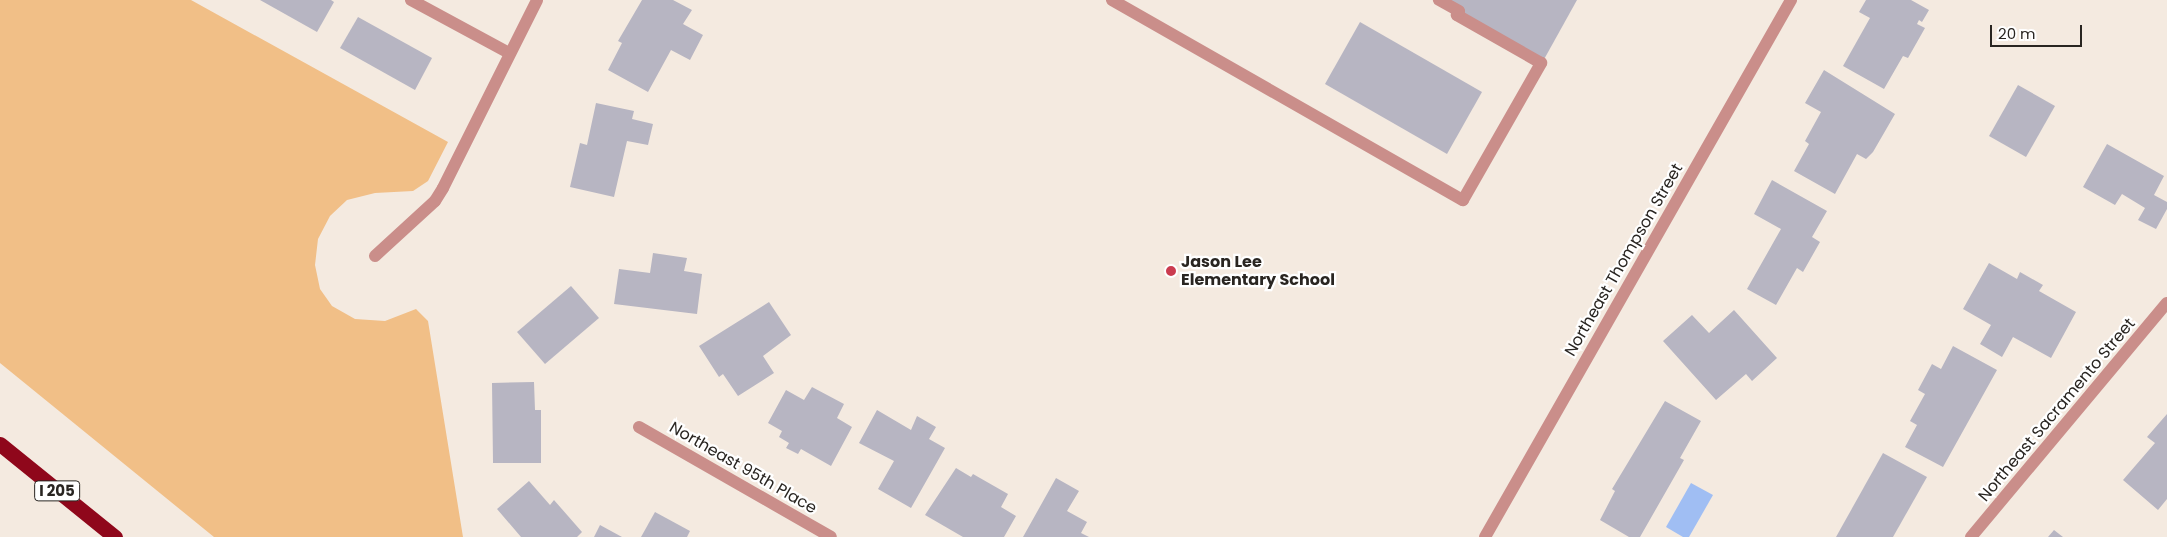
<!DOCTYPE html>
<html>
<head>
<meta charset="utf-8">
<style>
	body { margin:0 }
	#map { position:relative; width:2167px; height:537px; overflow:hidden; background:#f4eae0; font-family:Poppins,sans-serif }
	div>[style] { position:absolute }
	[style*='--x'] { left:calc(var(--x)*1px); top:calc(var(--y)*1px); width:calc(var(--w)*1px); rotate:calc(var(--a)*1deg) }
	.green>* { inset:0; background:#f1bf87 }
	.water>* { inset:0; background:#a0bef3 }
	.building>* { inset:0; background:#b7b5c2 }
	.lane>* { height:12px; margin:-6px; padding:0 6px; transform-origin:6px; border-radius:6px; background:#ca8e8a }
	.street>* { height:12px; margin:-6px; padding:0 6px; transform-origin:6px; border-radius:6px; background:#ca8e8a }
	.highway>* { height:15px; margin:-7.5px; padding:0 7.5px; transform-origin:7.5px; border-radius:7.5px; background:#8f071b }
	.dots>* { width:14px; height:14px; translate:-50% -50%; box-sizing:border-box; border:2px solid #fff; border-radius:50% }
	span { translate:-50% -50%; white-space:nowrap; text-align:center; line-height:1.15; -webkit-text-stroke:4.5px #fff; paint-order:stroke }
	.shield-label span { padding:1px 4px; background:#fff; border:1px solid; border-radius:4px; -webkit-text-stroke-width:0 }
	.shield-label { font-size:15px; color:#292521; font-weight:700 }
	.street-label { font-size:16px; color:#292521 }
	.poi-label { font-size:16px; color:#292521; font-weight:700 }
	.left { translate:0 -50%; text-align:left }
	.scale { position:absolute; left:1990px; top:25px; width:92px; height:22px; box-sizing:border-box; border:2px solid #292521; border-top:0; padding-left:6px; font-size:15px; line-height:18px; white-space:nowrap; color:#292521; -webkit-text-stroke:4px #fff; paint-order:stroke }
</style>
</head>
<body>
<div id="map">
	<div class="green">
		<i style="clip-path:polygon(0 0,191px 0,448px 142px,428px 181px,413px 191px,375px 193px,347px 200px,330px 216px,318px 239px,315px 265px,320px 289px,332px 306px,355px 319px,385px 321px,416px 309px,428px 321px,463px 537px,214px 537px,0 363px)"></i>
	</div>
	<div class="water">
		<i style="clip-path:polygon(1691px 483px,1713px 495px,1689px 537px,1683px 537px,1666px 527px)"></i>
	</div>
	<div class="building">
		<i style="clip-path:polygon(260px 0,331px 0,334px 2px,317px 32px)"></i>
		<i style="clip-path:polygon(642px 0,673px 0,692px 10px,683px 24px,703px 35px,690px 60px,671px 50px,648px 92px,608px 70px,622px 43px,618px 41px)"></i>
		<i style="clip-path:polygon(1440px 0,1577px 0,1542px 63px)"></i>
		<i style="clip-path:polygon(1866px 0,1911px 0,1929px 10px,1922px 22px,1919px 20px,1917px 24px,1925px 28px,1908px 58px,1903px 56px,1884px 89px,1843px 66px,1870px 18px,1859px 12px)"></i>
		<i style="clip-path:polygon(358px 17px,432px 58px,415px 90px,340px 48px)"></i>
		<i style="clip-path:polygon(1360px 22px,1482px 92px,1447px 154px,1325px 84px)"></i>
		<i style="clip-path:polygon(1824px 70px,1895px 114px,1873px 152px,1866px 159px,1857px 154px,1835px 194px,1794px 171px,1809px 144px,1805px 141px,1821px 112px,1805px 103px)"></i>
		<i style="clip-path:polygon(2018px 85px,2055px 106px,2026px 157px,1989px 136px)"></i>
		<i style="clip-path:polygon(596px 103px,634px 111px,632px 119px,653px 124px,648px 145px,627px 141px,614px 197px,570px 187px,580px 143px,587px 145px)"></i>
		<i style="clip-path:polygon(2107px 144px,2164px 176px,2154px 195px,2167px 202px,2167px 209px,2156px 229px,2138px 220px,2145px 208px,2122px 194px,2115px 205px,2083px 187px)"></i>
		<i style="clip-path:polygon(1772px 180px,1827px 211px,1812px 237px,1820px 242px,1803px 272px,1797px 268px,1776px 305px,1747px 289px,1781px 229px,1754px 214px)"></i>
		<i style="clip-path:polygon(653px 253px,687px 258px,684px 271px,702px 274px,697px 314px,614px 304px,619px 269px,650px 273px)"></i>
		<i style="clip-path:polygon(1989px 263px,2017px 279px,2020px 272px,2043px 285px,2039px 291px,2076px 312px,2051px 358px,2013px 337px,2002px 357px,1980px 344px,1991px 325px,1963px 309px)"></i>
		<i style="clip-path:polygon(571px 286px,599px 318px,545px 364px,517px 332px)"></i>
		<i style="clip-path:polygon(769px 302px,791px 335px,763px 356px,774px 373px,738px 396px,723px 374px,719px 377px,699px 346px)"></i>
		<i style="clip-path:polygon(1734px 310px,1777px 358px,1752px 381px,1746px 374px,1716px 400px,1663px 341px,1692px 315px,1709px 333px)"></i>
		<i style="clip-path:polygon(1953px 346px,1997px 370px,1943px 467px,1905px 447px,1917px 425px,1910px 421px,1925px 394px,1918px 390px,1932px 364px,1941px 369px)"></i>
		<i style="clip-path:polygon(534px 382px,535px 410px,541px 410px,541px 463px,493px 463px,492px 383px)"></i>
		<i style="clip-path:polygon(812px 387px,844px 404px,837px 418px,852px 427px,831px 466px,801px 449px,798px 454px,786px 448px,789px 443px,779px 437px,782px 431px,768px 423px,786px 390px,804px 400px)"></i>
		<i style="clip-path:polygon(1665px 401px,1701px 421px,1680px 458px,1684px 460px,1640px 537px,1629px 537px,1600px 520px,1615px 491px,1612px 489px)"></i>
		<i style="clip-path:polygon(877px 410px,911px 430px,917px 416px,936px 427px,929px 439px,945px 448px,911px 508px,878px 489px,894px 461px,859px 443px)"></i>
		<i style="clip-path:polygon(2167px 414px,2167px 499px,2158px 510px,2123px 480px,2155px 443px,2147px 437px)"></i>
		<i style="clip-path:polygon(1883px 453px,1927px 477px,1893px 537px,1836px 537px)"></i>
		<i style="clip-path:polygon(956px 468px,971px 477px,973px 474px,1008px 494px,1001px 507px,1016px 516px,1004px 537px,963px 537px,925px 515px)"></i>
		<i style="clip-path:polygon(1056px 478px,1079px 491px,1067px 511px,1087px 522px,1081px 533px,1089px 537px,1023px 537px)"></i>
		<i style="clip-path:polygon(529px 481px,550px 505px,554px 500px,582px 532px,577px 537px,521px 537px,497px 509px)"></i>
		<i style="clip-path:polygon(655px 512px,690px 531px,687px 537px,641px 537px)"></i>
		<i style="clip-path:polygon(600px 525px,622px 537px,594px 537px)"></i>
		<i style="clip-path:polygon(2054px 530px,2063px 537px,2048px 537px)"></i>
	</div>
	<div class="lane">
		<i style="--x:411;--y:0;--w:111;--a:28.4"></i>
	</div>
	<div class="street">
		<i style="--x:1112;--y:0;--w:404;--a:29.7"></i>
		<i style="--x:1463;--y:200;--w:158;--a:-60.3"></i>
		<i style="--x:1541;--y:63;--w:97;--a:-150.3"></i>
		<i style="--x:1457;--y:15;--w:4;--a:-63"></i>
		<i style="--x:1459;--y:11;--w:23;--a:-151"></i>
		<i style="--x:375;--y:256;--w:81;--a:-42.5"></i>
		<i style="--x:435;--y:201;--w:15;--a:-58"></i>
		<i style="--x:443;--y:188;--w:210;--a:-63.4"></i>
		<i style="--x:639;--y:427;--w:221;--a:29.8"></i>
		<i style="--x:1485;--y:537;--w:618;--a:-60.32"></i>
		<i style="--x:1971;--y:537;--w:305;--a:-50.1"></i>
	</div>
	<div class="highway">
		<i style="--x:0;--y:444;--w:148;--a:39"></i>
	</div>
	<div class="dots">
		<i style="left:1171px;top:271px;background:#cb3b4f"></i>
	</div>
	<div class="shield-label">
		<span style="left:57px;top:491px">I 205</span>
	</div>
	<div class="street-label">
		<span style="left:1624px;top:260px;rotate:-60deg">Northeast Thompson Street</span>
		<span style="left:2057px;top:410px;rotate:-50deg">Northeast Sacramento Street</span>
		<span style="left:743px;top:468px;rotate:30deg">Northeast 95th Place</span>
	</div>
	<div class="poi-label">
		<span class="left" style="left:1181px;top:271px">Jason Lee<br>Elementary School</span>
	</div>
	<div class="scale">20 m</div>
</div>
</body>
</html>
